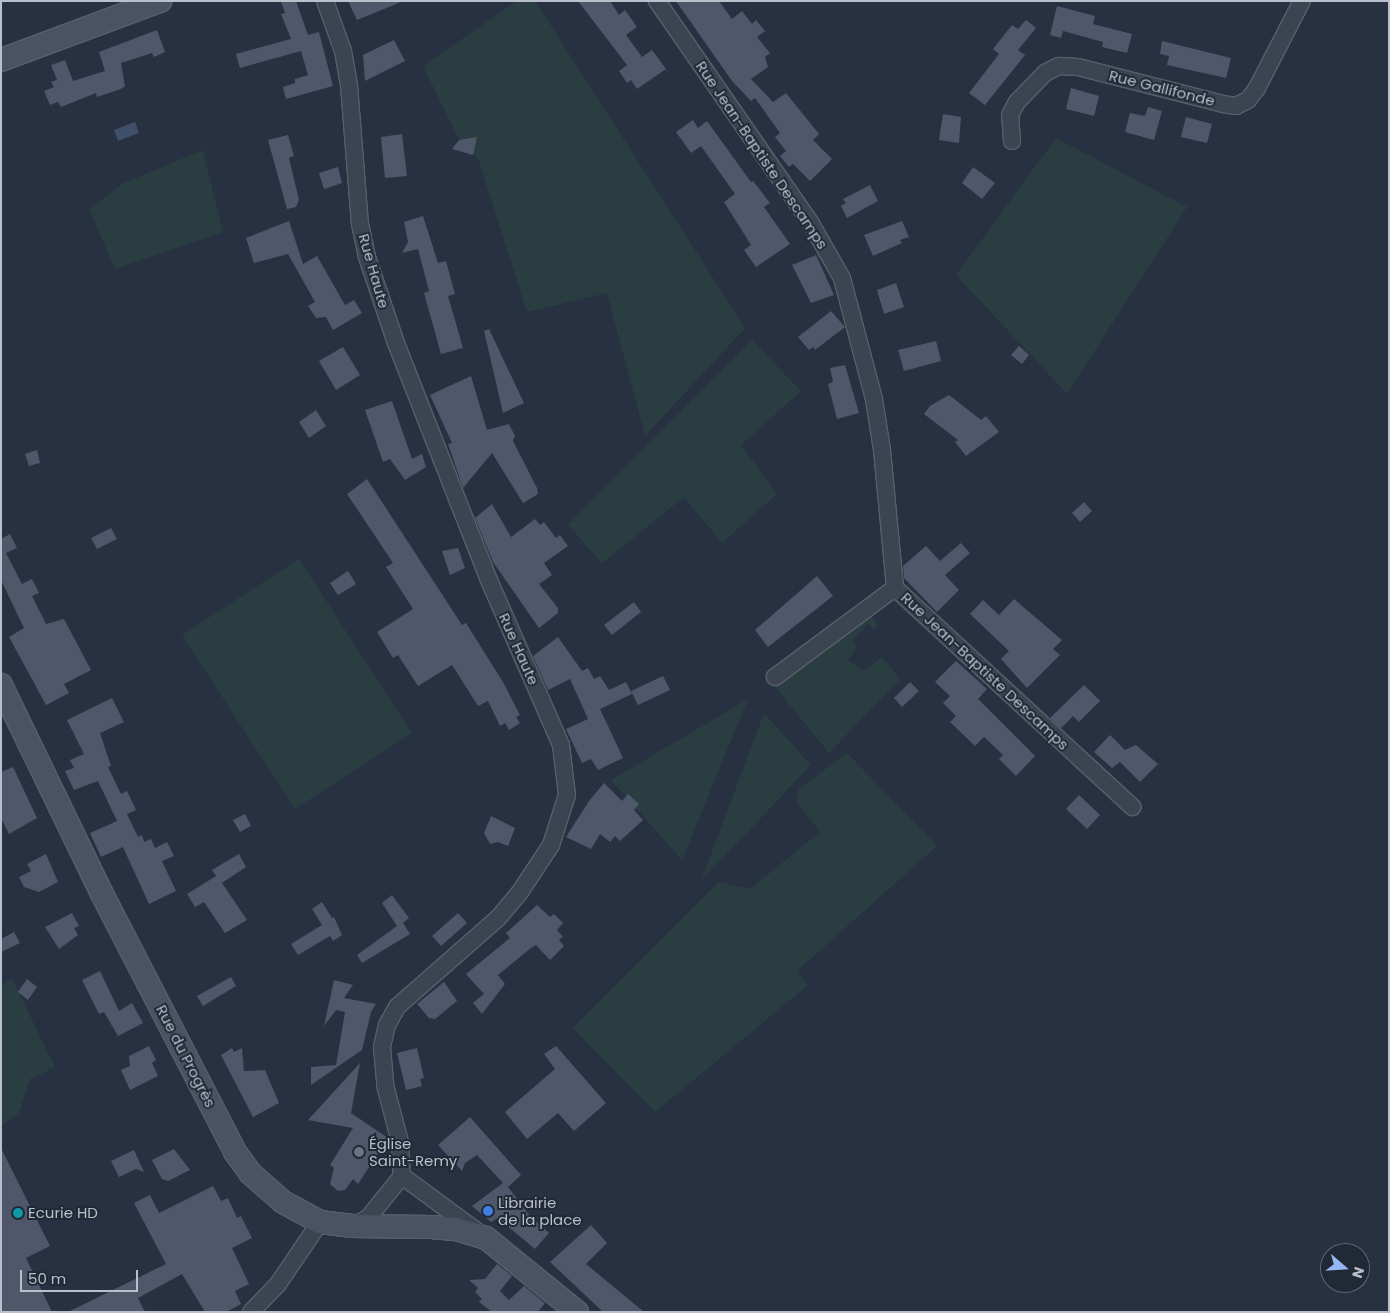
<!DOCTYPE html>
<html>
<head>
<meta charset="utf-8">
<style>
	body { margin:0 }
	#map { position:relative; width:1390px; height:1313px; overflow:hidden; background:#283141; font-family:Poppins,sans-serif }
	div>[style] { position:absolute }
	[style*='--x'] { left:calc(var(--x)*1px); top:calc(var(--y)*1px); width:calc(var(--w)*1px); rotate:calc(var(--a)*1deg) }
	.green>* { inset:0; background:#2a3e42 }
	.water>* { inset:0; background:#3f4e69 }
	.building>* { inset:0; background:#4e586a }
	.roads { filter:drop-shadow(1px 0 #575f6b) drop-shadow(-1px 0 #575f6b) drop-shadow(0 1px #575f6b) drop-shadow(0 -1px #575f6b) }
	.street>* { height:16px; margin:-8px; padding:0 8px; transform-origin:8px; border-radius:8px; background:#3c4451 }
	.secondary>* { height:22px; margin:-11px; padding:0 11px; transform-origin:11px; border-radius:11px; background:#4a5364 }
	.dots>* { width:14px; height:14px; translate:-50% -50%; box-sizing:border-box; border:2px solid #212936; border-radius:50% }
	span { translate:-50% -50%; white-space:nowrap; text-align:center; line-height:1.15; -webkit-text-stroke:4px #212936; paint-order:stroke }
	.street-label { font-size:15px; color:#b9bfcb }
	.poi-label { font-size:15px; color:#b9bfcb }
	.left { translate:0 -50%; text-align:left }
	.frame { position:absolute; inset:0; border:2px solid #b9bfcb; pointer-events:none }
	.north { position:absolute; left:1320px; top:1243px; width:50px; height:50px; box-sizing:border-box; background:#212936; border:1px solid #5e6572; border-radius:50%; rotate:109deg; font-size:14px; font-weight:700; line-height:20px; text-align:center; color:#b9bfcb }
	.north::after { content:''; display:block; margin:auto; width:18px; height:22px; background:#96b5f3; clip-path:polygon(50% 0,100% 100%,50% 72%,0 100%) }
	.scale { position:absolute; left:20px; top:1270px; width:118px; height:22px; box-sizing:border-box; border:2px solid #b9bfcb; border-top:0; padding-left:6px; font-size:15px; line-height:18px; white-space:nowrap; color:#b9bfcb; -webkit-text-stroke:4px #212936; paint-order:stroke }
</style>
</head>
<body>
<div id="map">
	<div class="green">
		<i style="clip-path:polygon(517px 1px,535px 1px,745px 328px,645px 436px,607px 293px,527px 312px,478px 158px,461px 143px,423px 66px)"></i>
		<i style="clip-path:polygon(1056px 138px,1187px 207px,1067px 394px,956px 275px)"></i>
		<i style="clip-path:polygon(203px 150px,223px 232px,115px 269px,89px 209px,124px 183px)"></i>
		<i style="clip-path:polygon(752px 340px,801px 391px,741px 445px,777px 494px,722px 543px,684px 497px,602px 563px,568px 525px)"></i>
		<i style="clip-path:polygon(299px 559px,412px 733px,295px 809px,182px 635px)"></i>
		<i style="clip-path:polygon(865px 611px,878px 624px,874px 630px,868px 623px,852px 642px,858px 646px,848px 660px,864px 671px,882px 657px,900px 679px,829px 753px,771px 682px)"></i>
		<i style="clip-path:polygon(748px 699px,682px 860px,611px 780px)"></i>
		<i style="clip-path:polygon(764px 713px,811px 765px,701px 881px)"></i>
		<i style="clip-path:polygon(847px 753px,937px 846px,798px 970px,807px 986px,655px 1112px,573px 1028px,719px 882px,750px 889px,820px 832px,796px 801px,799px 789px)"></i>
		<i style="clip-path:polygon(12px 979px,55px 1067px,30px 1079px,19px 1113px,1px 1126px,1px 985px)"></i>
	</div>
	<div class="water">
		<i style="clip-path:polygon(135px 122px,139px 133px,118px 141px,114px 130px)"></i>
	</div>
	<div class="building">
		<i style="clip-path:polygon(281px 1px,296px 1px,308px 35px,319px 32px,333px 86px,286px 99px,283px 87px,295px 83px,295px 79px,308px 75px,301px 51px,240px 68px,236px 54px,291px 39px,281px 14px,285px 13px)"></i>
		<i style="clip-path:polygon(348px 1px,401px 1px,401px 2px,357px 20px)"></i>
		<i style="clip-path:polygon(578px 1px,610px 1px,619px 15px,625px 10px,637px 27px,626px 35px,642px 57px,652px 50px,666px 69px,637px 89px,631px 80px,627px 83px,619px 71px,627px 65px)"></i>
		<i style="clip-path:polygon(676px 1px,719px 1px,732px 19px,742px 11px,752px 24px,756px 20px,765px 31px,757px 37px,770px 53px,765px 57px,768px 67px,751px 79px,773px 102px,786px 93px,819px 134px,813px 140px,832px 159px,810px 181px,793px 164px,789px 167px,780px 156px,786px 151px,775px 137px,780px 133px,755px 98px,751px 101px,732px 81px)"></i>
		<i style="clip-path:polygon(1057px 6px,1095px 16px,1093px 24px,1132px 34px,1127px 53px,1102px 47px,1103px 42px,1063px 31px,1061px 38px,1050px 35px)"></i>
		<i style="clip-path:polygon(1026px 20px,1036px 28px,1018px 50px,1025px 55px,985px 105px,969px 93px,999px 54px,993px 49px,1012px 25px,1018px 29px)"></i>
		<i style="clip-path:polygon(157px 30px,165px 52px,154px 57px,152px 53px,121px 63px,125px 86px,121px 89px,97px 97px,96px 93px,61px 107px,58px 102px,50px 105px,44px 91px,54px 87px,51px 82px,57px 80px,51px 65px,65px 60px,73px 81px,105px 71px,99px 52px)"></i>
		<i style="clip-path:polygon(394px 40px,405px 61px,365px 81px,363px 55px)"></i>
		<i style="clip-path:polygon(1162px 41px,1231px 58px,1226px 78px,1167px 65px,1169px 56px,1160px 54px)"></i>
		<i style="clip-path:polygon(1071px 88px,1099px 96px,1094px 116px,1066px 109px)"></i>
		<i style="clip-path:polygon(1148px 107px,1162px 111px,1154px 140px,1125px 132px,1130px 113px,1145px 116px)"></i>
		<i style="clip-path:polygon(943px 114px,961px 117px,959px 143px,939px 140px)"></i>
		<i style="clip-path:polygon(1186px 117px,1212px 124px,1207px 143px,1181px 137px)"></i>
		<i style="clip-path:polygon(693px 120px,698px 128px,707px 121px,751px 182px,753px 181px,770px 203px,764px 207px,790px 244px,756px 267px,744px 250px,751px 245px,724px 202px,735px 194px,701px 146px,691px 153px,676px 132px)"></i>
		<i style="clip-path:polygon(402px 134px,407px 176px,385px 178px,381px 137px)"></i>
		<i style="clip-path:polygon(288px 135px,294px 156px,289px 158px,299px 200px,296px 207px,287px 209px,268px 140px)"></i>
		<i style="clip-path:polygon(477px 137px,473px 155px,452px 149px,459px 140px)"></i>
		<i style="clip-path:polygon(338px 167px,342px 183px,324px 189px,319px 173px)"></i>
		<i style="clip-path:polygon(973px 167px,995px 183px,982px 199px,962px 183px)"></i>
		<i style="clip-path:polygon(870px 185px,878px 201px,847px 218px,841px 206px,846px 203px,843px 199px)"></i>
		<i style="clip-path:polygon(423px 216px,438px 263px,446px 261px,455px 294px,448px 296px,463px 348px,441px 354px,424px 293px,429px 291px,418px 249px,402px 253px,408px 242px,404px 222px)"></i>
		<i style="clip-path:polygon(289px 221px,303px 264px,317px 256px,345px 305px,354px 300px,362px 313px,333px 330px,326px 317px,316px 318px,308px 306px,315px 302px,288px 254px,254px 263px,246px 238px)"></i>
		<i style="clip-path:polygon(902px 221px,909px 237px,900px 240px,902px 243px,873px 256px,864px 235px)"></i>
		<i style="clip-path:polygon(816px 255px,834px 295px,811px 303px,792px 265px)"></i>
		<i style="clip-path:polygon(896px 283px,904px 307px,884px 314px,877px 290px)"></i>
		<i style="clip-path:polygon(831px 311px,845px 327px,815px 350px,813px 347px,809px 350px,798px 337px)"></i>
		<i style="clip-path:polygon(489px 329px,524px 403px,503px 413px,484px 331px)"></i>
		<i style="clip-path:polygon(936px 341px,941px 361px,904px 371px,898px 350px)"></i>
		<i style="clip-path:polygon(1019px 346px,1029px 355px,1022px 364px,1011px 355px)"></i>
		<i style="clip-path:polygon(343px 347px,360px 375px,336px 390px,319px 361px)"></i>
		<i style="clip-path:polygon(845px 365px,859px 413px,837px 419px,828px 384px,833px 382px,830px 368px)"></i>
		<i style="clip-path:polygon(471px 376px,487px 430px,509px 424px,515px 436px,513px 441px,537px 488px,538px 494px,523px 503px,492px 453px,463px 488px,448px 444px,452px 443px,430px 395px)"></i>
		<i style="clip-path:polygon(949px 395px,981px 420px,986px 416px,999px 432px,966px 456px,955px 442px,958px 440px,924px 414px,930px 406px)"></i>
		<i style="clip-path:polygon(392px 401px,412px 459px,422px 454px,426px 467px,405px 480px,390px 459px,383px 462px,365px 410px)"></i>
		<i style="clip-path:polygon(316px 410px,326px 426px,309px 438px,299px 422px)"></i>
		<i style="clip-path:polygon(37px 450px,40px 463px,29px 466px,25px 454px)"></i>
		<i style="clip-path:polygon(367px 479px,462px 625px,466px 623px,503px 682px,520px 715px,516px 717px,520px 723px,509px 730px,505px 723px,500px 726px,488px 701px,478px 706px,452px 665px,418px 686px,398px 655px,393px 658px,377px 632px,413px 609px,386px 567px,393px 563px,347px 494px)"></i>
		<i style="clip-path:polygon(1084px 502px,1092px 511px,1080px 522px,1072px 513px)"></i>
		<i style="clip-path:polygon(492px 504px,511px 537px,535px 519px,540px 525px,544px 522px,556px 538px,560px 535px,568px 546px,544px 563px,552px 575px,539px 584px,558px 608px,558px 613px,539px 628px,493px 562px,475px 518px)"></i>
		<i style="clip-path:polygon(111px 528px,117px 539px,97px 549px,91px 538px)"></i>
		<i style="clip-path:polygon(10px 534px,17px 548px,6px 553px,22px 584px,32px 579px,39px 593px,32px 596px,46px 624px,64px 619px,91px 670px,64px 684px,69px 693px,46px 705px,9px 637px,24px 628px,1px 580px,1px 539px)"></i>
		<i style="clip-path:polygon(961px 543px,970px 553px,945px 575px,959px 590px,937px 612px,904px 578px,903px 566px,926px 546px,940px 561px)"></i>
		<i style="clip-path:polygon(458px 548px,465px 568px,450px 575px,442px 551px)"></i>
		<i style="clip-path:polygon(348px 571px,356px 584px,338px 595px,330px 583px)"></i>
		<i style="clip-path:polygon(817px 576px,833px 596px,768px 647px,755px 630px)"></i>
		<i style="clip-path:polygon(1014px 599px,1062px 640px,1053px 649px,1060px 655px,1027px 688px,1001px 659px,1009px 651px,970px 614px,983px 600px,999px 615px)"></i>
		<i style="clip-path:polygon(634px 602px,641px 612px,612px 635px,604px 625px)"></i>
		<i style="clip-path:polygon(558px 637px,582px 671px,588px 668px,594px 679px,600px 676px,609px 690px,626px 682px,632px 694px,600px 709px,623px 758px,598px 770px,591px 759px,582px 763px,566px 729px,588px 719px,570px 679px,548px 690px,533px 656px)"></i>
		<i style="clip-path:polygon(956px 661px,987px 689px,978px 699px,1035px 756px,1016px 776px,999px 759px,1003px 755px,984px 737px,975px 746px,950px 722px,956px 716px,943px 703px,950px 696px,935px 682px)"></i>
		<i style="clip-path:polygon(663px 676px,670px 690px,638px 705px,631px 691px)"></i>
		<i style="clip-path:polygon(910px 682px,919px 691px,902px 707px,894px 698px)"></i>
		<i style="clip-path:polygon(1084px 685px,1100px 701px,1079px 722px,1073px 716px,1061px 728px,1050px 718px)"></i>
		<i style="clip-path:polygon(112px 698px,124px 722px,100px 733px,111px 766px,108px 767px,121px 794px,127px 791px,136px 810px,127px 814px,138px 837px,142px 835px,144px 842px,151px 839px,155px 848px,167px 842px,174px 856px,162px 861px,176px 891px,149px 904px,123px 847px,101px 857px,90px 833px,117px 821px,98px 781px,74px 790px,65px 771px,74px 768px,70px 760px,84px 754px,67px 720px)"></i>
		<i style="clip-path:polygon(1110px 735px,1125px 750px,1136px 745px,1158px 764px,1140px 782px,1120px 762px,1112px 768px,1094px 752px)"></i>
		<i style="clip-path:polygon(13px 767px,37px 818px,9px 834px,1px 818px,1px 772px)"></i>
		<i style="clip-path:polygon(604px 783px,622px 801px,628px 794px,639px 804px,634px 810px,643px 820px,620px 841px,615px 836px,610px 842px,600px 834px,591px 849px,566px 837px,589px 801px)"></i>
		<i style="clip-path:polygon(1079px 795px,1100px 815px,1087px 829px,1066px 809px)"></i>
		<i style="clip-path:polygon(245px 814px,251px 826px,240px 832px,233px 820px)"></i>
		<i style="clip-path:polygon(491px 816px,515px 828px,508px 846px,498px 842px,490px 844px,484px 833px)"></i>
		<i style="clip-path:polygon(46px 854px,58px 882px,39px 892px,24px 887px,19px 877px,31px 871px,27px 864px)"></i>
		<i style="clip-path:polygon(239px 854px,246px 867px,222px 883px,247px 920px,225px 933px,204px 902px,195px 907px,187px 894px,216px 876px,212px 870px)"></i>
		<i style="clip-path:polygon(392px 895px,409px 918px,403px 923px,410px 934px,362px 963px,357px 955px,397px 926px,382px 903px)"></i>
		<i style="clip-path:polygon(322px 902px,332px 918px,334px 917px,342px 935px,333px 941px,330px 936px,298px 955px,291px 944px,322px 925px,312px 909px)"></i>
		<i style="clip-path:polygon(537px 905px,550px 917px,554px 914px,563px 923px,557px 930px,563px 937px,559px 940px,564px 946px,550px 960px,536px 945px,531px 948px,498px 975px,505px 984px,482px 1014px,473px 1003px,484px 994px,466px 974px,510px 938px,506px 933px)"></i>
		<i style="clip-path:polygon(72px 913px,79px 926px,74px 928px,78px 935px,59px 949px,45px 927px)"></i>
		<i style="clip-path:polygon(458px 913px,467px 923px,441px 946px,432px 936px)"></i>
		<i style="clip-path:polygon(14px 932px,20px 943px,1px 952px,1px 939px)"></i>
		<i style="clip-path:polygon(100px 971px,119px 1011px,132px 1003px,143px 1023px,118px 1036px,104px 1012px,99px 1014px,82px 980px)"></i>
		<i style="clip-path:polygon(231px 977px,236px 986px,203px 1006px,197px 996px)"></i>
		<i style="clip-path:polygon(27px 979px,37px 987px,28px 1000px,18px 992px)"></i>
		<i style="clip-path:polygon(334px 980px,353px 985px,344px 998px,376px 1004px,371px 1012px,362px 1050px,311px 1085px,311px 1067px,336px 1065px,345px 1012px,336px 1010px,324px 1026px)"></i>
		<i style="clip-path:polygon(444px 982px,457px 1001px,435px 1019px,429px 1018px,417px 1004px)"></i>
		<i style="clip-path:polygon(149px 1046px,156px 1060px,152px 1063px,158px 1076px,130px 1090px,121px 1070px,130px 1066px,129px 1056px)"></i>
		<i style="clip-path:polygon(556px 1046px,606px 1103px,574px 1131px,558px 1113px,527px 1139px,505px 1112px,555px 1069px,544px 1054px)"></i>
		<i style="clip-path:polygon(232px 1048px,234px 1052px,242px 1048px,244px 1071px,265px 1070px,279px 1103px,253px 1117px,221px 1055px)"></i>
		<i style="clip-path:polygon(417px 1048px,424px 1078px,420px 1079px,422px 1086px,406px 1090px,397px 1053px)"></i>
		<i style="clip-path:polygon(360px 1063px,351px 1113px,388px 1138px,358px 1184px,353px 1179px,345px 1190px,338px 1191px,330px 1184px,334px 1168px,330px 1165px,353px 1128px,308px 1120px)"></i>
		<i style="clip-path:polygon(470px 1117px,521px 1175px,508px 1187px,530px 1216px,549px 1233px,535px 1249px,498px 1218px,491px 1222px,472px 1206px,503px 1183px,477px 1155px,465px 1163px,462px 1171px,438px 1145px)"></i>
		<i style="clip-path:polygon(1px 1148px,50px 1246px,26px 1258px,52px 1312px,1px 1312px)"></i>
		<i style="clip-path:polygon(174px 1149px,190px 1170px,168px 1181px,162px 1179px,152px 1160px)"></i>
		<i style="clip-path:polygon(134px 1150px,144px 1172px,136px 1169px,119px 1177px,111px 1161px)"></i>
		<i style="clip-path:polygon(213px 1186px,221px 1201px,228px 1198px,237px 1218px,241px 1216px,252px 1238px,232px 1248px,249px 1284px,235px 1291px,241px 1304px,226px 1312px,205px 1312px,182px 1274px,138px 1298px,145px 1312px,68px 1312px,166px 1264px,134px 1203px,150px 1195px,159px 1213px)"></i>
		<i style="clip-path:polygon(591px 1225px,607px 1243px,586px 1264px,644px 1312px,603px 1312px,550px 1262px)"></i>
		<i style="clip-path:polygon(497px 1264px,512px 1276px,500px 1291px,509px 1300px,524px 1286px,545px 1303px,538px 1312px,492px 1312px,479px 1302px,482px 1299px,475px 1292px,478px 1288px,469px 1280px,485px 1279px)"></i>
	</div>
	<div class="roads">
		<div class="street">
			<i style="--x:325;--y:1;--w:53;--a:70.2"></i>
			<i style="--x:343;--y:51;--w:35;--a:80"></i>
			<i style="--x:349;--y:85;--w:139;--a:85.5"></i>
			<i style="--x:360;--y:224;--w:34;--a:78"></i>
			<i style="--x:367;--y:257;--w:91;--a:71.4"></i>
			<i style="--x:396;--y:343;--w:252;--a:68.6"></i>
			<i style="--x:488;--y:578;--w:182;--a:66.4"></i>
			<i style="--x:561;--y:745;--w:50;--a:83.2"></i>
			<i style="--x:567;--y:795;--w:52;--a:107.7"></i>
			<i style="--x:551;--y:845;--w:56;--a:123.4"></i>
			<i style="--x:520;--y:892;--w:35;--a:130"></i>
			<i style="--x:497;--y:919;--w:133;--a:138.7"></i>
			<i style="--x:397;--y:1007;--w:21;--a:119"></i>
			<i style="--x:387;--y:1025;--w:23;--a:103"></i>
			<i style="--x:382;--y:1047;--w:38;--a:85"></i>
			<i style="--x:385;--y:1085;--w:59;--a:75.3"></i>
			<i style="--x:400;--y:1142;--w:34;--a:87"></i>
			<i style="--x:402;--y:1176;--w:54;--a:129"></i>
			<i style="--x:368;--y:1218;--w:17;--a:152"></i>
			<i style="--x:657;--y:1;--w:269;--a:55.3"></i>
			<i style="--x:810;--y:222;--w:64;--a:60.3"></i>
			<i style="--x:842;--y:278;--w:125;--a:75.2"></i>
			<i style="--x:874;--y:399;--w:52;--a:81.1"></i>
			<i style="--x:882;--y:450;--w:139;--a:84.6"></i>
			<i style="--x:895;--y:588;--w:323;--a:42.7"></i>
			<i style="--x:1012;--y:141;--w:26;--a:-94"></i>
			<i style="--x:1010;--y:115;--w:15;--a:-62"></i>
			<i style="--x:1017;--y:102;--w:40;--a:-46"></i>
			<i style="--x:1045;--y:73;--w:16;--a:-27"></i>
			<i style="--x:1059;--y:66;--w:19;--a:3"></i>
			<i style="--x:1078;--y:67;--w:150;--a:14.3"></i>
			<i style="--x:1223;--y:104;--w:13;--a:9"></i>
			<i style="--x:1236;--y:106;--w:13;--a:-27"></i>
			<i style="--x:1248;--y:100;--w:15;--a:-53"></i>
			<i style="--x:1257;--y:88;--w:98;--a:-62.7"></i>
			<i style="--x:775;--y:677;--w:149;--a:-36.6"></i>
			<i style="--x:402;--y:1176;--w:94;--a:36.4"></i>
			<i style="--x:251;--y:1312;--w:39;--a:-46"></i>
			<i style="--x:278;--y:1284;--w:75;--a:-55.9"></i>
		</div>
		<div class="secondary">
			<i style="--x:1;--y:60;--w:170;--a:-20.4"></i>
			<i style="--x:1;--y:685;--w:230;--a:64.2"></i>
			<i style="--x:101;--y:892;--w:292;--a:62.7"></i>
			<i style="--x:235;--y:1152;--w:26;--a:54"></i>
			<i style="--x:250;--y:1173;--w:44;--a:41.3"></i>
			<i style="--x:283;--y:1202;--w:42;--a:28.4"></i>
			<i style="--x:320;--y:1222;--w:31;--a:7"></i>
			<i style="--x:351;--y:1226;--w:80;--a:0.7"></i>
			<i style="--x:431;--y:1227;--w:25;--a:5"></i>
			<i style="--x:456;--y:1229;--w:31;--a:17"></i>
			<i style="--x:486;--y:1238;--w:117;--a:39.1"></i>
		</div>
	</div>
	<div class="dots">
		<i style="left:359px;top:1152px;background:#6b7280"></i>
		<i style="left:488px;top:1211px;background:#3f7fe0"></i>
		<i style="left:18px;top:1213px;background:#0f9aa8"></i>
	</div>
	<div class="street-label">
		<span style="left:1162px;top:88px;rotate:14deg">Rue Gallifonde</span>
		<span style="left:762px;top:155px;rotate:56deg">Rue Jean-Baptiste Descamps</span>
		<span style="left:374px;top:271px;rotate:74deg">Rue Haute</span>
		<span style="left:519px;top:649px;rotate:66deg">Rue Haute</span>
		<span style="left:985px;top:671px;rotate:43deg">Rue Jean-Baptiste Descamps</span>
		<span style="left:186px;top:1056px;rotate:63deg">Rue du Progrès</span>
	</div>
	<div class="poi-label">
		<span class="left" style="left:369px;top:1152px">Église<br>Saint-Remy</span>
		<span class="left" style="left:498px;top:1211px">Librairie<br>de la place</span>
		<span class="left" style="left:28px;top:1213px">Ecurie HD</span>
	</div>
	<div class="frame"></div>
	<div class="north">N</div>
	<div class="scale">50 m</div>
</div>
</body>
</html>
